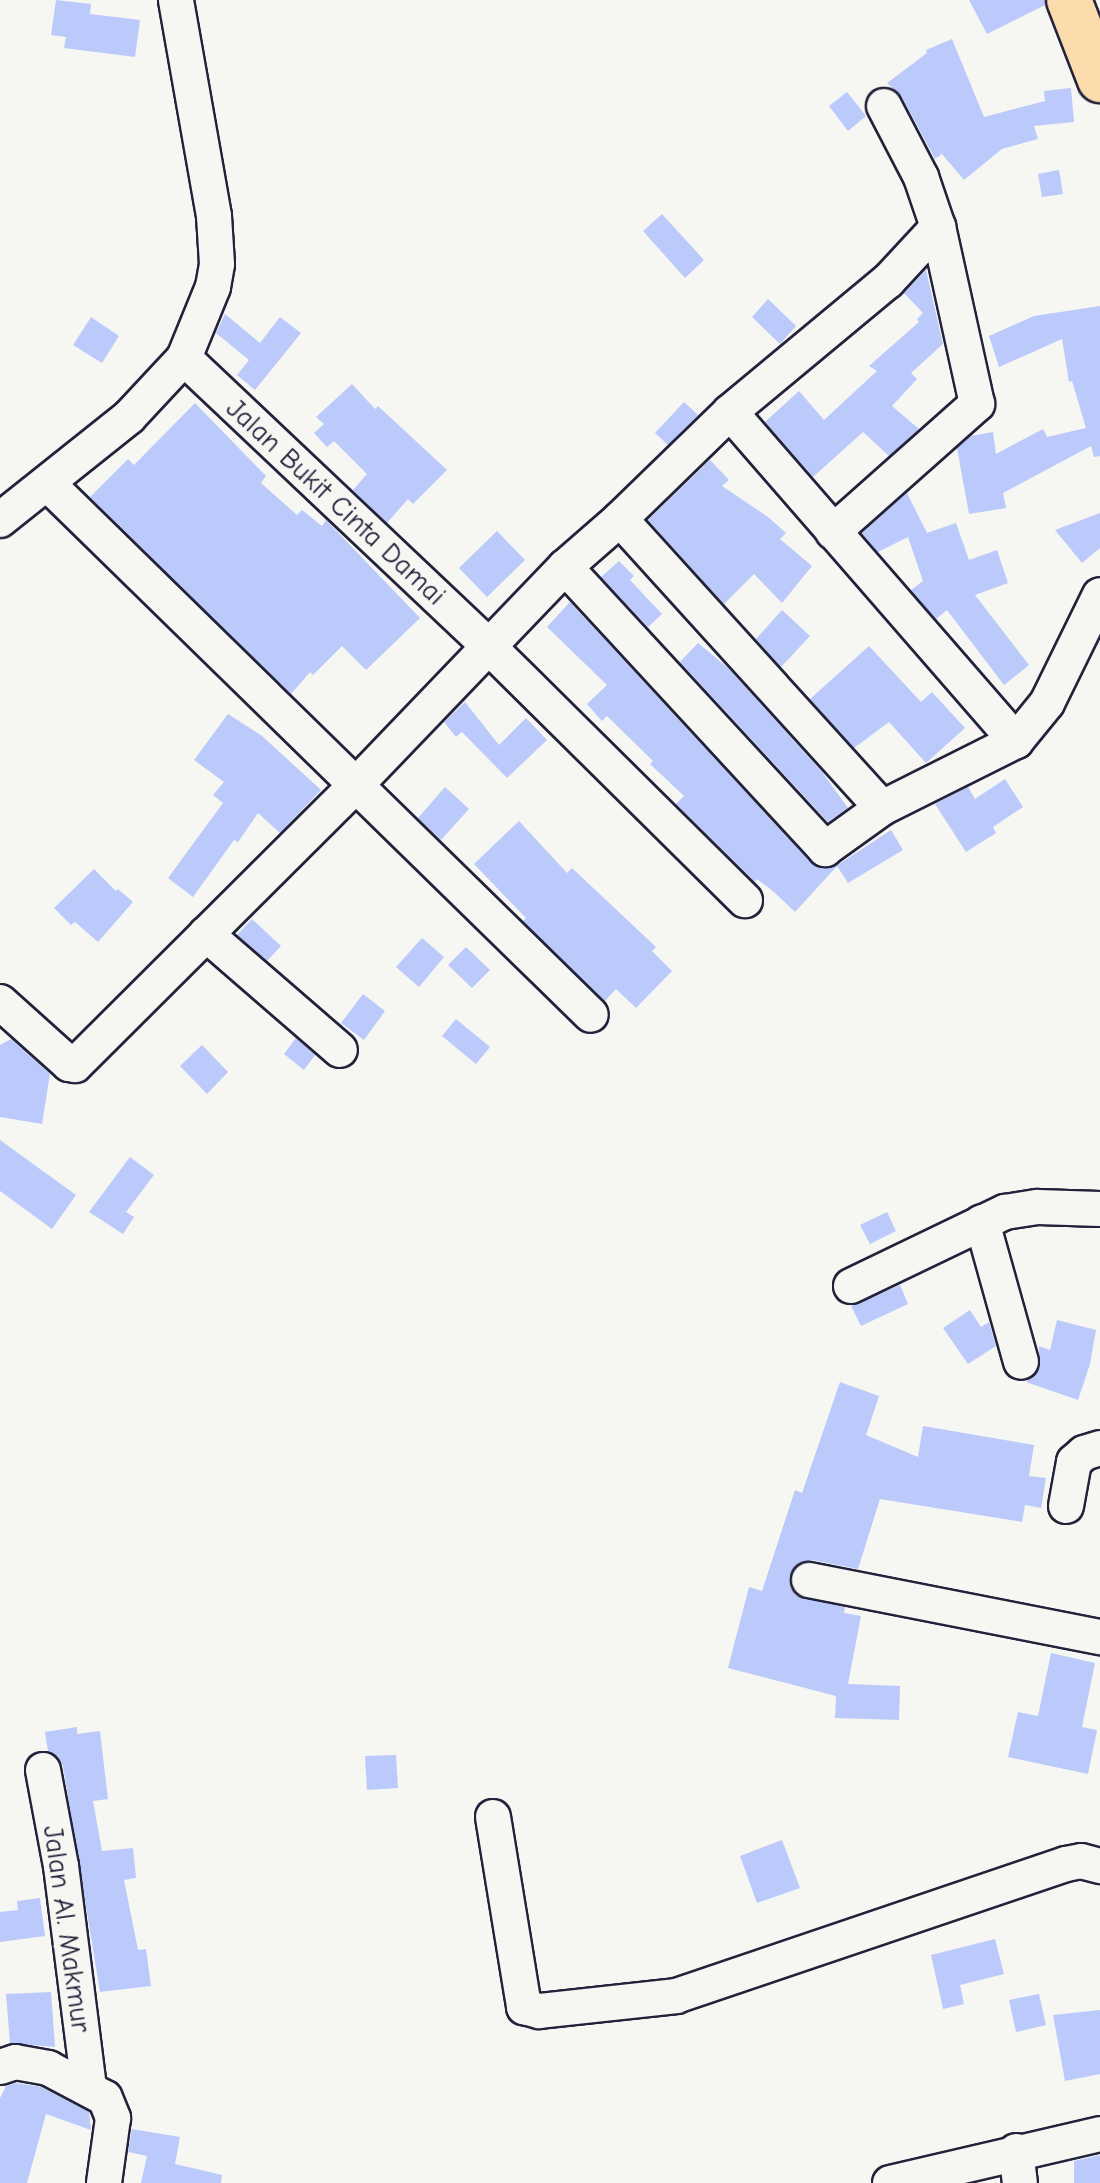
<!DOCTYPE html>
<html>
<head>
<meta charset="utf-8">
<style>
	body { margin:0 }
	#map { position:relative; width:1100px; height:2183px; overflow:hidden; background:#f6f6f2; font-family:"Comic Neue",sans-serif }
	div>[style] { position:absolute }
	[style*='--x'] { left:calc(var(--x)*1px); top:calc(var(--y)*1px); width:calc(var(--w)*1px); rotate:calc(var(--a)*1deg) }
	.building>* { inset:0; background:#bbcafb }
	.roads { filter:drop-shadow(2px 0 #22223b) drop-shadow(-2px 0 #22223b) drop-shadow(0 2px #22223b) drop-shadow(0 -2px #22223b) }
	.minor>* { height:34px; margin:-17px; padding:0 17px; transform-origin:17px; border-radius:17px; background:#f6f6f2 }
	.major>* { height:44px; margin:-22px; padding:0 22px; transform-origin:22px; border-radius:22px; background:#fcdcac }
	span { translate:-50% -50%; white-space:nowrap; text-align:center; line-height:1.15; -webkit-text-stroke:8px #f6f6f2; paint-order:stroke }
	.street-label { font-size:28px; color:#22223b }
</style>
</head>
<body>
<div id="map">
	<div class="building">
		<i style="clip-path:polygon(56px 0,91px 4px,90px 14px,140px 20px,135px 57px,64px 48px,66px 37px,51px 35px)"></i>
		<i style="clip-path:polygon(969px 0,1045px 0,1045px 5px,987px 34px)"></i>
		<i style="clip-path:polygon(952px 39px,984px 117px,1045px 101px,1044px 91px,1071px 88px,1074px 122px,1034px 126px,1038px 139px,1002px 149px,964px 180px,942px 154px,935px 159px,902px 97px,887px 83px,927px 53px,926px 50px)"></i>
		<i style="clip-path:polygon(847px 92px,866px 116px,848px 131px,829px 106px)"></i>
		<i style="clip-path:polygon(1059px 170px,1063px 194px,1042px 197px,1038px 174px)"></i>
		<i style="clip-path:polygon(662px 214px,704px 260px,685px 278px,643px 231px)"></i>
		<i style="clip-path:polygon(926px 270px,943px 344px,911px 373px,917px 379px,892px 406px,919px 429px,889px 456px,863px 432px,813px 477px,765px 422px,799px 391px,824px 420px,877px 371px,869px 366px,919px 322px,917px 319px,923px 313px,904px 293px)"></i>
		<i style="clip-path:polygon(768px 299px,796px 326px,780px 344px,752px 317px)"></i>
		<i style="clip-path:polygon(1100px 306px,1100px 456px,1094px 457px,1091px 446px,1003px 493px,1006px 508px,969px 514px,957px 448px,971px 436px,993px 432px,996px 454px,1043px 429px,1047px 437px,1086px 428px,1072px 381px,1069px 382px,1062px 339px,999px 367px,989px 336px,1034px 316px)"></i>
		<i style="clip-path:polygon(225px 314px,260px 343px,280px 317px,301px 333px,255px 390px,237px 375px,249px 360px,216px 333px)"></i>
		<i style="clip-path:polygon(91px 317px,119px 336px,102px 363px,73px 345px)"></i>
		<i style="clip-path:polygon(352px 384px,375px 409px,378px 406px,447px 470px,413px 504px,408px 499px,387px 523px,353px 490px,367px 474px,334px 441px,327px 447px,314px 433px,324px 424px,316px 417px)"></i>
		<i style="clip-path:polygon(684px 402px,698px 415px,668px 445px,655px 433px)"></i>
		<i style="clip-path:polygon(195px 403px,266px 476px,261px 483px,297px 515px,302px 510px,322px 526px,326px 520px,420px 618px,366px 670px,342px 646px,313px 675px,310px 672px,291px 694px,90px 497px,128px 459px,134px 465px)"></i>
		<i style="clip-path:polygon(710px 460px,729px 480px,722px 486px,768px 517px,786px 533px,780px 539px,812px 566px,782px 603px,754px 574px,724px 604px,648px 520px)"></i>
		<i style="clip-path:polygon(907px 493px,927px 533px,956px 523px,969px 560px,997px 550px,1008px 583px,975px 595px,1029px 665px,1004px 685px,947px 610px,936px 619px,911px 590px,923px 581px,908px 537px,878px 552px,862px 533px)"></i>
		<i style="clip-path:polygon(1100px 513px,1100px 548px,1082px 563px,1055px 530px)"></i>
		<i style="clip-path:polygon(497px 531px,525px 560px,487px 597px,459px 568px)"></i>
		<i style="clip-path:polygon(619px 561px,634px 576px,630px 580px,662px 614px,648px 627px,601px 577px)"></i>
		<i style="clip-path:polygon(570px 602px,811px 863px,819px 868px,836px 866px,891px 830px,903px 850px,848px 883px,837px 866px,795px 912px,774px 892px,757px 879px,755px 882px,676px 804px,684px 796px,650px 764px,653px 761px,607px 716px,602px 721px,587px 704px,607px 685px,547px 627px)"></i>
		<i style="clip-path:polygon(782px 610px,810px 636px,781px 667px,756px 639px)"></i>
		<i style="clip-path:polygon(698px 643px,728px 668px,822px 772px,848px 808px,828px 822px,680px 662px)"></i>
		<i style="clip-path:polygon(869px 646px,921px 702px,932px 692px,965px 728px,926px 763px,889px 722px,854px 748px,810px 699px)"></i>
		<i style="clip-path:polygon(465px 702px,499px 745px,526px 718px,547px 740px,507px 778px,462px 732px,456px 737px,444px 722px)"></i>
		<i style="clip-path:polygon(228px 714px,262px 736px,321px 790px,280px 833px,258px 813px,238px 842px,234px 840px,193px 897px,168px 878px,223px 803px,213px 795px,224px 782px,194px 760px)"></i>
		<i style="clip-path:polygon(1005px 779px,1023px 807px,993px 827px,996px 833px,966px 852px,935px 804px,968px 787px,975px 799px)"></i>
		<i style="clip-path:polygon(445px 787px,469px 809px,441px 840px,418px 818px)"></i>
		<i style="clip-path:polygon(519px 821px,567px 873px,572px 868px,656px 947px,652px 951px,672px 971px,636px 1008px,616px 989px,605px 1001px,523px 921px,526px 918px,474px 864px)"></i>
		<i style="clip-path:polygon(94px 869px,116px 891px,118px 889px,133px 902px,98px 942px,75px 922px,71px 925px,54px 908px)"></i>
		<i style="clip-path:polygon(252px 919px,281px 946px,267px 961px,237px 935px)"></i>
		<i style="clip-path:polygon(422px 938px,444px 957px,419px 987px,396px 967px)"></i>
		<i style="clip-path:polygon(466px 947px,490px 970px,472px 988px,448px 965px)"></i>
		<i style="clip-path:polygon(363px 994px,385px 1011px,364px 1040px,341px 1023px)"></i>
		<i style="clip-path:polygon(456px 1019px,490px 1047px,476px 1064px,442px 1036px)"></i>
		<i style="clip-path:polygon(296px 1038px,315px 1055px,304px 1070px,284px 1054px)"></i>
		<i style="clip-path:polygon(11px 1039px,50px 1074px,42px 1124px,0 1117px,0 1045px)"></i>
		<i style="clip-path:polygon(202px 1045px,228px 1072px,207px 1094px,180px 1066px)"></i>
		<i style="clip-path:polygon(0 1140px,76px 1195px,52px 1229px,0 1191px)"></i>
		<i style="clip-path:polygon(130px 1157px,154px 1175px,126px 1212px,134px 1217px,123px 1234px,89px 1212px)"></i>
		<i style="clip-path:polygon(887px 1212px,896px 1231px,870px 1244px,860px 1225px)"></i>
		<i style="clip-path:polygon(900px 1285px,908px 1304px,861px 1326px,851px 1306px)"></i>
		<i style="clip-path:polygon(970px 1310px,981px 1327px,989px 1322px,996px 1346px,968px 1364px,943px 1328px)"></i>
		<i style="clip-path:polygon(1057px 1320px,1096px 1330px,1090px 1364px,1078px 1400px,1026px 1382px,1040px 1368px,1039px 1346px,1050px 1350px)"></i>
		<i style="clip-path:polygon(840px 1382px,879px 1396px,866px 1435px,918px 1457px,923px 1426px,1034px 1445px,1029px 1476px,1046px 1478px,1041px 1508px,1025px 1505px,1022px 1522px,880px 1499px,858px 1569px,812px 1560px,794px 1568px,790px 1586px,796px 1596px,845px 1607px,844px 1613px,861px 1616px,848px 1684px,900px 1686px,899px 1720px,835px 1718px,836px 1696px,728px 1668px,749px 1587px,762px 1591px,795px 1490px,802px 1493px)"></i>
		<i style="clip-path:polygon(1051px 1653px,1095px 1663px,1082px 1727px,1097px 1730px,1088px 1774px,1008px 1757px,1018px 1712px,1038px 1716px)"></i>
		<i style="clip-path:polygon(77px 1727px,77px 1734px,100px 1731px,108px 1799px,93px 1801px,102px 1851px,133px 1848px,136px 1878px,124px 1880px,138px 1950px,146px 1949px,151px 1986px,100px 1992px,63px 1766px,58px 1756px,48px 1751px,45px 1732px)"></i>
		<i style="clip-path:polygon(396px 1755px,398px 1788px,367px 1790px,365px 1756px)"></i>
		<i style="clip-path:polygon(782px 1840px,800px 1888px,757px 1903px,740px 1856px)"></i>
		<i style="clip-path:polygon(40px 1898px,45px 1936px,0 1942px,0 1912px,18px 1910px,17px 1901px)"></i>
		<i style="clip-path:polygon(995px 1939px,1004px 1974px,960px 1985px,964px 2004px,943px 2009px,931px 1955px)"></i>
		<i style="clip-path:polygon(51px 1992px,55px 2047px,10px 2043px,6px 1994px)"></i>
		<i style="clip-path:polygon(1039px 1994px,1046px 2025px,1016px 2032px,1009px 2000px)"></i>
		<i style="clip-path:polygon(1100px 2010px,1100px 2074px,1065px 2081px,1053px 2015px)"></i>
		<i style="clip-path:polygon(16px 2083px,41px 2087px,89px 2112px,91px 2130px,46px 2114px,27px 2183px,0 2183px,0 2098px,6px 2086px)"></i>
		<i style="clip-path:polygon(132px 2129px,180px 2137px,175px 2164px,222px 2175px,221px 2183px,141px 2183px,147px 2156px,128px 2152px)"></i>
		<i style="clip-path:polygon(1100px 2155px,1100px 2183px,1074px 2183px,1074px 2161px)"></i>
	</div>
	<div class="roads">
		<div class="minor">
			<i style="--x:184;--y:358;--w:417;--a:43.4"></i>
			<i style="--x:487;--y:645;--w:363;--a:44.7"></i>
			<i style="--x:730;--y:412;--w:205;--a:-39.7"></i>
			<i style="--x:888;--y:281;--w:74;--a:-47.2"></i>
			<i style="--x:48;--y:484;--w:759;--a:44.36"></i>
			<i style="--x:620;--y:519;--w:390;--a:47.8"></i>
			<i style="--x:0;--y:520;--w:165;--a:-38.6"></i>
			<i style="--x:129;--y:417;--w:81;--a:-47"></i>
			<i style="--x:184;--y:358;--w:77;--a:-67.8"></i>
			<i style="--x:213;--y:287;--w:23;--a:-80"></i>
			<i style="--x:217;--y:264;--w:48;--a:-93.6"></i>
			<i style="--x:214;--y:216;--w:219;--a:-100"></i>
			<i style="--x:833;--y:532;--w:193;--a:-41.6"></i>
			<i style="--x:977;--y:404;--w:181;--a:-102.4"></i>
			<i style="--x:938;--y:227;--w:53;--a:-108.8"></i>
			<i style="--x:921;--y:177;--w:80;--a:-117.5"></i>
			<i style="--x:565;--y:567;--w:384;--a:47.3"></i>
			<i style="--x:825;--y:849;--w:70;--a:-35.7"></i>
			<i style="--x:882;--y:808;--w:150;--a:-26.6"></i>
			<i style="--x:206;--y:934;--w:177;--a:40.9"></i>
			<i style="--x:0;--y:1002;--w:93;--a:41.9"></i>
			<i style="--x:69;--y:1064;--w:6;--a:9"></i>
			<i style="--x:75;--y:1065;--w:395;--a:-44.9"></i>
			<i style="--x:355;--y:786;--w:303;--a:-46.2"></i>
			<i style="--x:565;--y:567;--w:73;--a:-41.1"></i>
			<i style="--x:620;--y:519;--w:153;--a:-44.2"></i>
			<i style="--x:730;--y:412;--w:436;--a:49"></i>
			<i style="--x:1016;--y:741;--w:49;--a:-50.8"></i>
			<i style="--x:1047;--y:703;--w:120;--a:-63.9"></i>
			<i style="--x:982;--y:1222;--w:145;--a:74.4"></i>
			<i style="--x:851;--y:1286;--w:171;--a:-25.7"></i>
			<i style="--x:1005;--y:1212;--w:33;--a:-9"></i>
			<i style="--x:1038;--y:1207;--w:62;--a:1.8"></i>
			<i style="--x:1066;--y:1506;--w:45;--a:-79.7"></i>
			<i style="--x:1074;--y:1462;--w:13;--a:-42"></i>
			<i style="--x:1084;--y:1453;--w:17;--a:-17"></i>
			<i style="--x:809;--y:1580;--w:297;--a:11.1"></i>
			<i style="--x:43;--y:1770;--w:98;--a:79.4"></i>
			<i style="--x:61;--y:1866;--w:224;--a:82.8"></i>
			<i style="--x:493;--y:1817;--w:193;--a:80.7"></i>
			<i style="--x:524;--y:2007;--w:16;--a:15"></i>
			<i style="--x:539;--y:2011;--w:138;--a:-6.2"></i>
			<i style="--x:676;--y:1996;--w:412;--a:-18.7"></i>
			<i style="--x:1066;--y:1864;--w:15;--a:-11"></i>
			<i style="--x:1081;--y:1861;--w:20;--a:15"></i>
			<i style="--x:0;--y:2067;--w:16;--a:-18"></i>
			<i style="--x:15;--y:2062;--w:34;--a:10"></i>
			<i style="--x:48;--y:2068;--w:64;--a:27.8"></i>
			<i style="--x:105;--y:2098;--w:22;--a:68"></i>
			<i style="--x:113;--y:2118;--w:66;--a:97.9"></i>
			<i style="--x:1016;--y:2151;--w:32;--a:83"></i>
			<i style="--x:890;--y:2183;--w:216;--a:-13.1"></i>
		</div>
		<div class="major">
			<i style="--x:1069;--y:0;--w:86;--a:68.8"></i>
		</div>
	</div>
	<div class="street-label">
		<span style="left:336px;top:502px;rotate:43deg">Jalan Bukit Cinta Damai</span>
		<span style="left:67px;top:1929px;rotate:82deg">Jalan Al. Makmur</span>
	</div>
</div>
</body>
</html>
